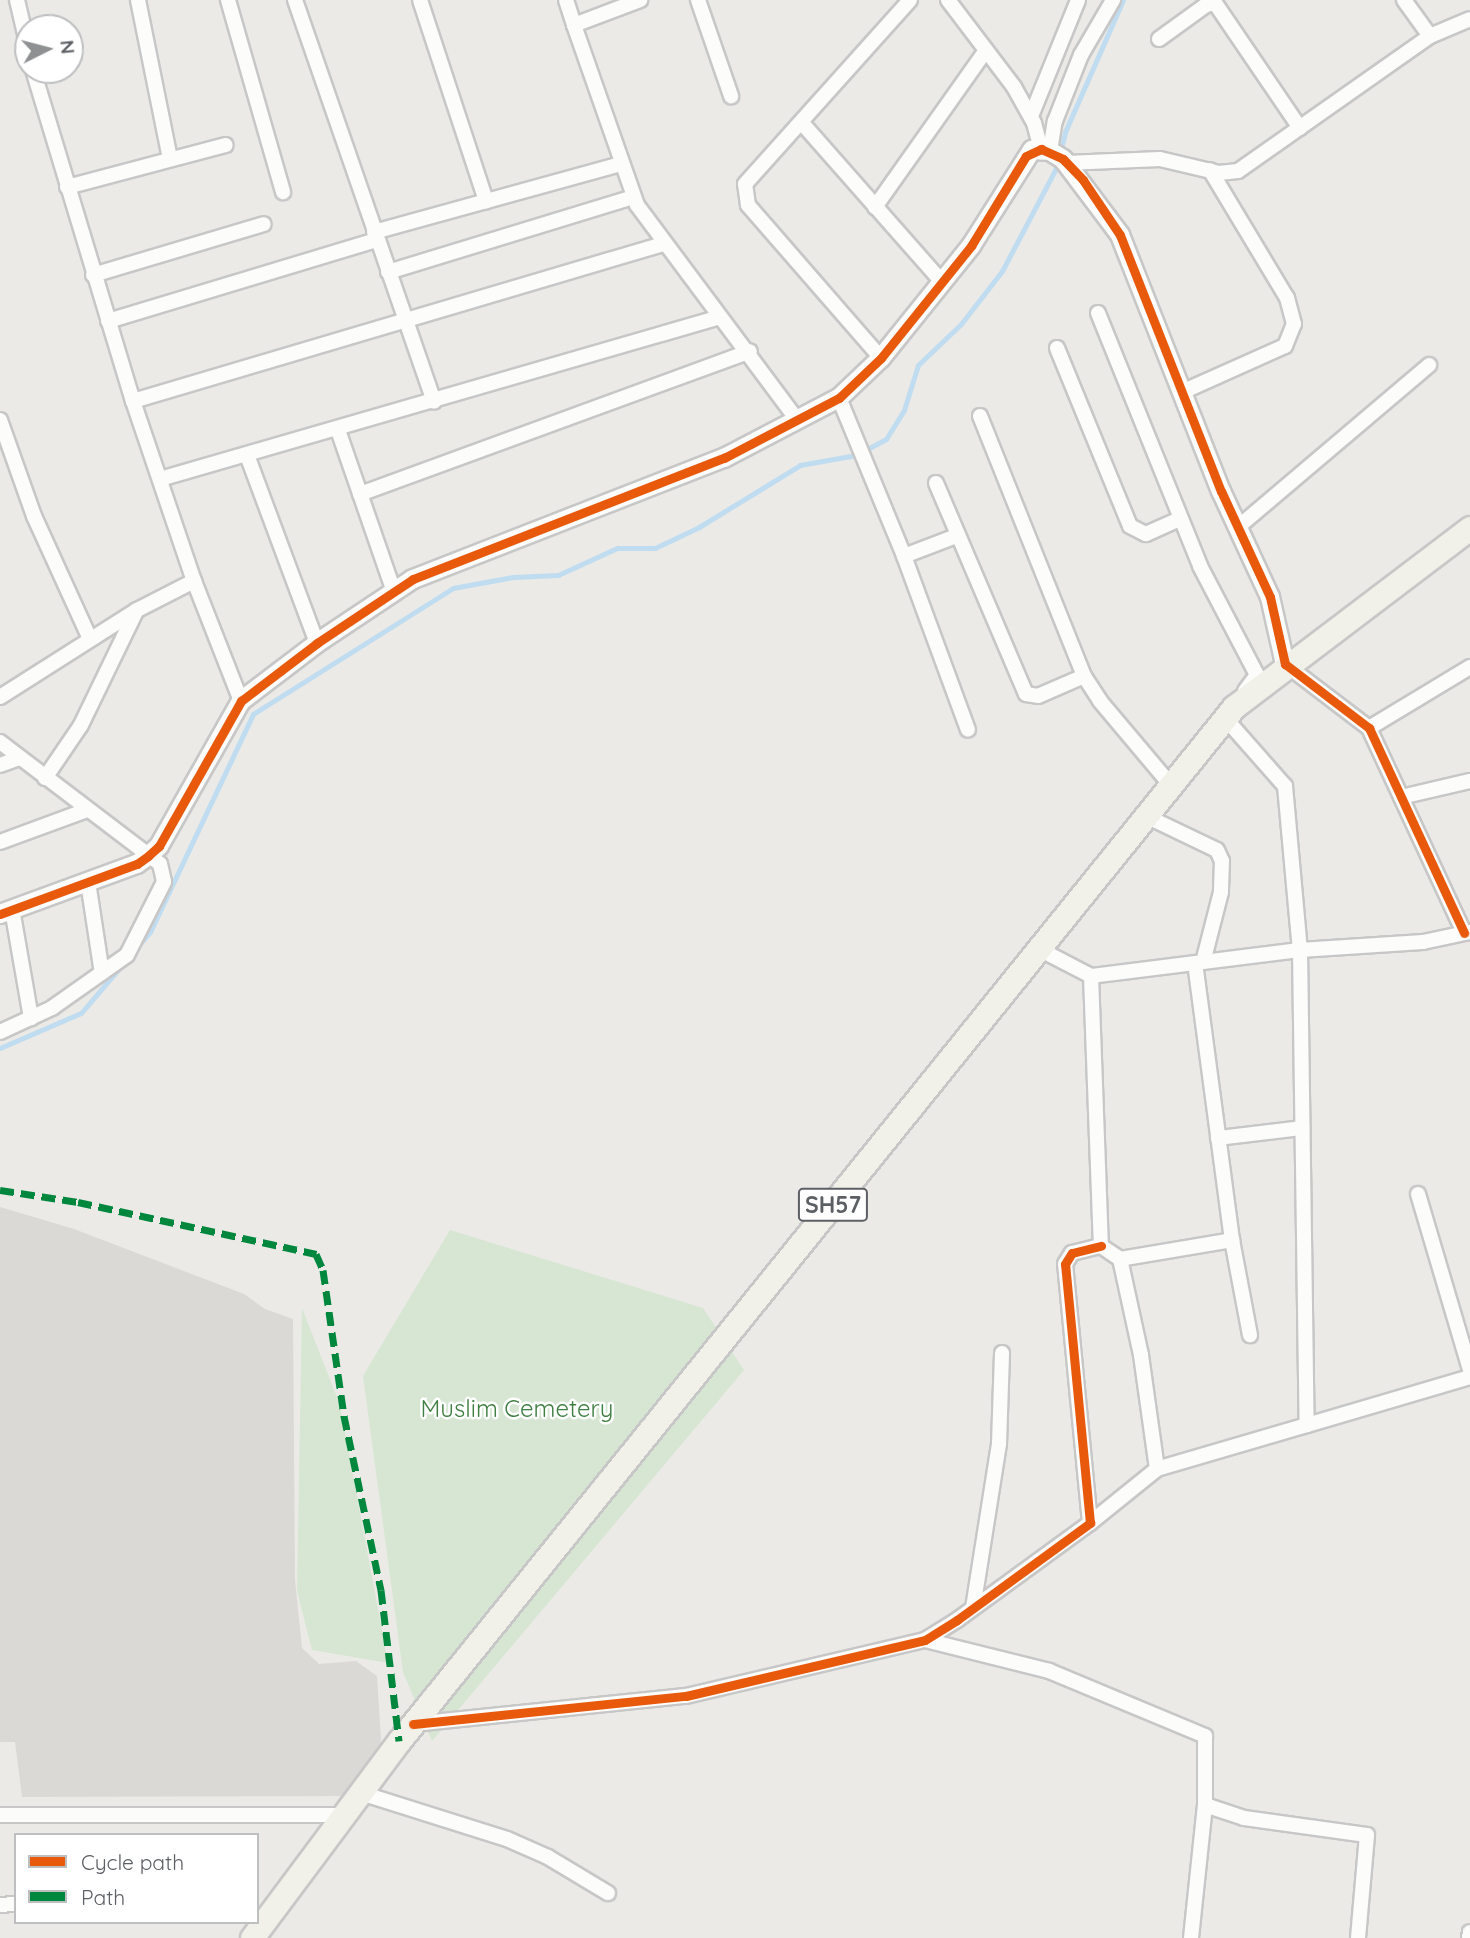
<!DOCTYPE html>
<html>
<head>
<meta charset="utf-8">
<style>
	body { margin:0 }
	#map { position:relative; width:1470px; height:1938px; overflow:hidden; background:#ebeae6; font-family:Quicksand,sans-serif }
	div>[style] { position:absolute }
	[style*='--x'] { left:calc(var(--x)*1px); top:calc(var(--y)*1px); width:calc(var(--w)*1px); rotate:calc(var(--a)*1deg) }
	.education>* { inset:0; background:#dbd9d5 }
	.green>* { inset:0; background:#d6e6d3 }
	.stream>* { height:5px; margin:-2.5px; padding:0 2.5px; transform-origin:2.5px; border-radius:2.5px; background:#c0dcf0 }
	.roads { filter:drop-shadow(2px 0 #c7c7c7) drop-shadow(-2px 0 #c7c7c7) drop-shadow(0 2px #c7c7c7) drop-shadow(0 -2px #c7c7c7) }
	.minor>* { height:14px; margin:-7px; padding:0 7px; transform-origin:7px; border-radius:7px; background:#fcfcfb }
	.tertiary>* { height:18px; margin:-9px; padding:0 9px; transform-origin:9px; border-radius:9px; background:#fcfcfb }
	.primary>* { height:23px; margin:-11.5px; padding:0 11.5px; transform-origin:11.5px; border-radius:11.5px; background:#f1f0e9 }
	.quiet>* { height:7px; margin-top:-3.5px; transform-origin:0; background:repeating-linear-gradient(90deg,#00873e 0 14px,transparent 0 21px) }
	.cycleway>* { height:9px; margin:-4.5px; padding:0 4.5px; transform-origin:4.5px; border-radius:4.5px; background:#e8590c }
	span { translate:-50% -50%; white-space:nowrap; text-align:center; line-height:1.15; -webkit-text-stroke:5px #fff; paint-order:stroke }
	.shield-label span { padding:2px 5px; background:#fff; border:2px solid; border-radius:5px; -webkit-text-stroke-width:0 }
	.shield-label { font-size:23px; color:#5c5f63; font-weight:700 }
	.park-label { font-size:24px; color:#3f7f42 }
	.legend { position:absolute; left:14px; top:1833px; width:245px; height:91px; box-sizing:border-box; background:#fff; border:2px solid #bebfc1; margin:0; padding:9px 12px; list-style:none; font-size:21px; color:#5c5f63 }
	.legend li { display:flex; align-items:center; gap:14px; height:35px }
	.legend b { width:35px; border:2px solid #bebfc1 }
	.north { position:absolute; left:14px; top:14px; width:70px; height:70px; box-sizing:border-box; background:#fff; border:2px solid #bebfc1; border-radius:50%; rotate:84deg; font-size:19px; font-weight:700; line-height:28px; text-align:center; color:#5c5f63 }
	.north::after { content:''; display:block; margin:auto; width:24px; height:32px; background:#8e9091; clip-path:polygon(50% 0,100% 100%,50% 72%,0 100%) }
</style>
</head>
<body>
<div id="map">
	<div class="education">
		<i style="clip-path:polygon(0 1207px,74px 1229px,244px 1294px,265px 1309px,293px 1319px,295px 1580px,302px 1648px,319px 1664px,356px 1661px,377px 1676px,381px 1739px,377px 1796px,22px 1797px,15px 1742px,0 1742px)"></i>
	</div>
	<div class="green">
		<i style="clip-path:polygon(450px 1230px,703px 1308px,744px 1370px,432px 1741px,403px 1672px,363px 1376px)"></i>
		<i style="clip-path:polygon(302px 1308px,340px 1405px,388px 1663px,312px 1650px,297px 1591px)"></i>
	</div>
	<div class="stream">
		<i style="--x:137;--y:947;--w:20;--a:-49"></i>
		<i style="--x:150;--y:932;--w:241;--a:-64.7"></i>
		<i style="--x:253;--y:714;--w:236;--a:-32.2"></i>
		<i style="--x:453;--y:588;--w:61;--a:-10.4"></i>
		<i style="--x:513;--y:577;--w:45;--a:-2.5"></i>
		<i style="--x:558;--y:575;--w:65;--a:-24.6"></i>
		<i style="--x:617;--y:548;--w:38;--a:0"></i>
		<i style="--x:655;--y:548;--w:49;--a:-25.5"></i>
		<i style="--x:699;--y:527;--w:119;--a:-31.5"></i>
		<i style="--x:800;--y:465;--w:57;--a:-10.1"></i>
		<i style="--x:856;--y:455;--w:34;--a:-28"></i>
		<i style="--x:886;--y:439;--w:34;--a:-58"></i>
		<i style="--x:904;--y:410;--w:47;--a:-72.7"></i>
		<i style="--x:918;--y:365;--w:59;--a:-43.6"></i>
		<i style="--x:961;--y:324;--w:67;--a:-52.3"></i>
		<i style="--x:1002;--y:271;--w:114;--a:-62.3"></i>
		<i style="--x:1055;--y:170;--w:39;--a:-75"></i>
		<i style="--x:1065;--y:132;--w:144;--a:-66.3"></i>
		<i style="--x:0;--y:1048;--w:88;--a:-23.4"></i>
		<i style="--x:81;--y:1013;--w:63;--a:-49.5"></i>
	</div>
	<div class="roads">
		<div class="minor">
			<i style="--x:17;--y:0;--w:48;--a:76.8"></i>
			<i style="--x:138;--y:0;--w:162;--a:78.6"></i>
			<i style="--x:228;--y:0;--w:200;--a:74"></i>
			<i style="--x:295;--y:0;--w:425;--a:70.9"></i>
			<i style="--x:420;--y:0;--w:212;--a:71.8"></i>
			<i style="--x:566;--y:0;--w:26;--a:72"></i>
			<i style="--x:574;--y:25;--w:71;--a:-20.7"></i>
			<i style="--x:698;--y:0;--w:102;--a:71"></i>
			<i style="--x:948;--y:0;--w:109;--a:52.8"></i>
			<i style="--x:1014;--y:87;--w:41;--a:60.9"></i>
			<i style="--x:1034;--y:123;--w:27;--a:75"></i>
			<i style="--x:1404;--y:0;--w:44;--a:54.2"></i>
			<i style="--x:574;--y:25;--w:191;--a:70.7"></i>
			<i style="--x:637;--y:205;--w:269;--a:53.3"></i>
			<i style="--x:1159;--y:39;--w:58;--a:-35.9"></i>
			<i style="--x:1206;--y:5;--w:9;--a:-13"></i>
			<i style="--x:1215;--y:3;--w:151;--a:55.8"></i>
			<i style="--x:33;--y:70;--w:346;--a:73.2"></i>
			<i style="--x:133;--y:401;--w:190;--a:71.3"></i>
			<i style="--x:194;--y:581;--w:129;--a:68.6"></i>
			<i style="--x:1031;--y:116;--w:125;--a:-67.9"></i>
			<i style="--x:802;--y:123;--w:212;--a:48.6"></i>
			<i style="--x:1050;--y:151;--w:30;--a:-81"></i>
			<i style="--x:1055;--y:121;--w:71;--a:-68.5"></i>
			<i style="--x:1081;--y:55;--w:64;--a:-59.8"></i>
			<i style="--x:1066;--y:163;--w:94;--a:-2.4"></i>
			<i style="--x:1160;--y:159;--w:61;--a:13.3"></i>
			<i style="--x:1219;--y:173;--w:19;--a:-6"></i>
			<i style="--x:1238;--y:171;--w:235;--a:-35.1"></i>
			<i style="--x:1430;--y:36;--w:43;--a:-23"></i>
			<i style="--x:67;--y:187;--w:164;--a:-14.8"></i>
			<i style="--x:875;--y:207;--w:192;--a:-54.7"></i>
			<i style="--x:374;--y:232;--w:256;--a:-15.4"></i>
			<i style="--x:388;--y:272;--w:257;--a:-17"></i>
			<i style="--x:93;--y:275;--w:178;--a:-16.6"></i>
			<i style="--x:1098;--y:313;--w:273;--a:68"></i>
			<i style="--x:1200;--y:566;--w:123;--a:62.4"></i>
			<i style="--x:1257;--y:675;--w:20;--a:127"></i>
			<i style="--x:108;--y:321;--w:281;--a:-16.8"></i>
			<i style="--x:1057;--y:348;--w:192;--a:67.7"></i>
			<i style="--x:1130;--y:526;--w:18;--a:27"></i>
			<i style="--x:1146;--y:534;--w:37;--a:-24"></i>
			<i style="--x:881;--y:358;--w:203;--a:-131"></i>
			<i style="--x:748;--y:205;--w:21;--a:-98"></i>
			<i style="--x:745;--y:184;--w:247;--a:-48.1"></i>
			<i style="--x:1182;--y:392;--w:113;--a:-24.1"></i>
			<i style="--x:1285;--y:346;--w:24;--a:-68"></i>
			<i style="--x:1294;--y:324;--w:27;--a:-105"></i>
			<i style="--x:1287;--y:298;--w:149;--a:-121"></i>
			<i style="--x:839;--y:398;--w:171;--a:67.6"></i>
			<i style="--x:904;--y:556;--w:185;--a:69.8"></i>
			<i style="--x:133;--y:401;--w:553;--a:-16.5"></i>
			<i style="--x:980;--y:416;--w:280;--a:68.2"></i>
			<i style="--x:1084;--y:676;--w:30;--a:57"></i>
			<i style="--x:1100;--y:701;--w:109;--a:49.9"></i>
			<i style="--x:1170;--y:784;--w:7;--a:117"></i>
			<i style="--x:0;--y:420;--w:102;--a:70.5"></i>
			<i style="--x:34;--y:516;--w:135;--a:65.5"></i>
			<i style="--x:338;--y:430;--w:171;--a:70.9"></i>
			<i style="--x:247;--y:455;--w:201;--a:69.6"></i>
			<i style="--x:160;--y:479;--w:583;--a:-16.13"></i>
			<i style="--x:936;--y:483;--w:229;--a:66.9"></i>
			<i style="--x:1026;--y:694;--w:12;--a:9"></i>
			<i style="--x:1038;--y:696;--w:50;--a:-23.5"></i>
			<i style="--x:360;--y:494;--w:415;--a:-20.1"></i>
			<i style="--x:1237;--y:528;--w:252;--a:-40.3"></i>
			<i style="--x:904;--y:556;--w:56;--a:-21"></i>
			<i style="--x:1285;--y:664;--w:106;--a:37.3"></i>
			<i style="--x:1369;--y:728;--w:226;--a:65.1"></i>
			<i style="--x:0;--y:697;--w:162;--a:-32.4"></i>
			<i style="--x:137;--y:610;--w:64;--a:-27"></i>
			<i style="--x:1225;--y:718;--w:91;--a:48.6"></i>
			<i style="--x:1285;--y:786;--w:165;--a:84.8"></i>
			<i style="--x:1300;--y:950;--w:123;--a:-3.7"></i>
			<i style="--x:1423;--y:942;--w:48;--a:-12"></i>
			<i style="--x:1369;--y:728;--w:118;--a:-31.1"></i>
			<i style="--x:0;--y:742;--w:201;--a:37.3"></i>
			<i style="--x:160;--y:864;--w:18;--a:77"></i>
			<i style="--x:164;--y:882;--w:82;--a:116.9"></i>
			<i style="--x:127;--y:955;--w:92;--a:144.8"></i>
			<i style="--x:52;--y:1008;--w:57;--a:155.2"></i>
			<i style="--x:0;--y:765;--w:20;--a:-20"></i>
			<i style="--x:45;--y:778;--w:64;--a:-55.8"></i>
			<i style="--x:81;--y:725;--w:127;--a:-64.2"></i>
			<i style="--x:1401;--y:797;--w:71;--a:-13.1"></i>
			<i style="--x:1148;--y:817;--w:76;--a:25.6"></i>
			<i style="--x:1217;--y:850;--w:12;--a:66"></i>
			<i style="--x:1222;--y:861;--w:31;--a:92"></i>
			<i style="--x:1221;--y:892;--w:72;--a:104.4"></i>
			<i style="--x:0;--y:842;--w:93;--a:-20.2"></i>
			<i style="--x:88;--y:882;--w:92;--a:81.3"></i>
			<i style="--x:12;--y:909;--w:111;--a:80.1"></i>
			<i style="--x:1039;--y:949;--w:59;--a:27.4"></i>
			<i style="--x:1091;--y:976;--w:270;--a:87.9"></i>
			<i style="--x:1101;--y:1246;--w:23;--a:34"></i>
			<i style="--x:1120;--y:1259;--w:114;--a:-9.6"></i>
			<i style="--x:1232;--y:1240;--w:279;--a:-97.6"></i>
			<i style="--x:1091;--y:976;--w:211;--a:-7.1"></i>
			<i style="--x:1300;--y:950;--w:475;--a:89.2"></i>
			<i style="--x:1307;--y:1425;--w:156;--a:163.7"></i>
			<i style="--x:1218;--y:1138;--w:85;--a:-6.8"></i>
			<i style="--x:1418;--y:1194;--w:183;--a:73.5"></i>
			<i style="--x:1232;--y:1240;--w:97;--a:79.3"></i>
			<i style="--x:1307;--y:1425;--w:170;--a:-16.4"></i>
			<i style="--x:1090;--y:1523;--w:86;--a:-38.9"></i>
			<i style="--x:1157;--y:1469;--w:115;--a:-98"></i>
			<i style="--x:1141;--y:1355;--w:98;--a:-102.3"></i>
			<i style="--x:973;--y:1608;--w:166;--a:-81"></i>
			<i style="--x:999;--y:1444;--w:91;--a:-88.1"></i>
			<i style="--x:925;--y:1640;--w:128;--a:14"></i>
			<i style="--x:1049;--y:1671;--w:169;--a:22.6"></i>
			<i style="--x:1205;--y:1736;--w:69;--a:90"></i>
			<i style="--x:1205;--y:1805;--w:41;--a:18.4"></i>
			<i style="--x:1244;--y:1818;--w:124;--a:7.9"></i>
			<i style="--x:1367;--y:1835;--w:103;--a:95"></i>
			<i style="--x:413;--y:1724;--w:274;--a:-5.9"></i>
			<i style="--x:686;--y:1696;--w:245;--a:-13.2"></i>
			<i style="--x:925;--y:1640;--w:38;--a:-32"></i>
			<i style="--x:957;--y:1620;--w:165;--a:-36.1"></i>
			<i style="--x:1090;--y:1523;--w:260;--a:-95.5"></i>
			<i style="--x:1065;--y:1264;--w:13;--a:-58"></i>
			<i style="--x:1072;--y:1253;--w:30;--a:-14"></i>
			<i style="--x:361;--y:1793;--w:153;--a:17.5"></i>
			<i style="--x:507;--y:1839;--w:45;--a:23.7"></i>
			<i style="--x:548;--y:1857;--w:70;--a:31"></i>
			<i style="--x:0;--y:1815;--w:342;--a:0"></i>
			<i style="--x:0;--y:1905;--w:16;--a:-4"></i>
			<i style="--x:1191;--y:1938;--w:134;--a:-84"></i>
			<i style="--x:1469;--y:1938;--w:6;--a:-81"></i>
		</div>
		<div class="tertiary">
			<i style="--x:0;--y:914;--w:146;--a:-20.1"></i>
			<i style="--x:137;--y:864;--w:14;--a:-36"></i>
			<i style="--x:148;--y:856;--w:15;--a:-42"></i>
			<i style="--x:159;--y:846;--w:167;--a:-60.5"></i>
			<i style="--x:241;--y:701;--w:96;--a:-37.3"></i>
			<i style="--x:317;--y:643;--w:115;--a:-33.7"></i>
			<i style="--x:413;--y:579;--w:334;--a:-21.3"></i>
			<i style="--x:724;--y:458;--w:130;--a:-27.6"></i>
			<i style="--x:839;--y:398;--w:58;--a:-43.6"></i>
			<i style="--x:881;--y:358;--w:144;--a:-51.2"></i>
			<i style="--x:971;--y:246;--w:114;--a:-57.6"></i>
			<i style="--x:1032;--y:150;--w:18;--a:3"></i>
			<i style="--x:1050;--y:151;--w:15;--a:32"></i>
			<i style="--x:1063;--y:159;--w:95;--a:53.1"></i>
			<i style="--x:1120;--y:235;--w:275;--a:68.5"></i>
			<i style="--x:1221;--y:491;--w:117;--a:65.2"></i>
			<i style="--x:1270;--y:597;--w:69;--a:77.4"></i>
		</div>
		<div class="primary">
			<i style="--x:252;--y:1938;--w:246;--a:-53.3"></i>
			<i style="--x:399;--y:1741;--w:1329;--a:-51.08"></i>
			<i style="--x:1234;--y:707;--w:296;--a:-37.2"></i>
		</div>
	</div>
	<div class="quiet">
		<i style="--x:0;--y:1190;--w:79;--a:8.7"></i>
		<i style="--x:78;--y:1202;--w:244;--a:12.3"></i>
		<i style="--x:316;--y:1254;--w:17;--a:66"></i>
		<i style="--x:323;--y:1270;--w:148;--a:81.8"></i>
		<i style="--x:344;--y:1416;--w:178;--a:78"></i>
		<i style="--x:381;--y:1590;--w:152;--a:83.2"></i>
	</div>
	<div class="cycleway">
		<i style="--x:0;--y:914;--w:146;--a:-20.1"></i>
		<i style="--x:137;--y:864;--w:14;--a:-36"></i>
		<i style="--x:148;--y:856;--w:15;--a:-42"></i>
		<i style="--x:159;--y:846;--w:167;--a:-60.5"></i>
		<i style="--x:241;--y:701;--w:96;--a:-37.3"></i>
		<i style="--x:317;--y:643;--w:115;--a:-33.7"></i>
		<i style="--x:413;--y:579;--w:334;--a:-21.3"></i>
		<i style="--x:724;--y:458;--w:130;--a:-27.6"></i>
		<i style="--x:839;--y:398;--w:58;--a:-43.6"></i>
		<i style="--x:881;--y:358;--w:144;--a:-51.2"></i>
		<i style="--x:971;--y:246;--w:105;--a:-58.6"></i>
		<i style="--x:1026;--y:156;--w:17;--a:-25"></i>
		<i style="--x:1041;--y:149;--w:24;--a:24"></i>
		<i style="--x:1063;--y:159;--w:29;--a:46"></i>
		<i style="--x:1083;--y:180;--w:66;--a:56.1"></i>
		<i style="--x:1120;--y:235;--w:275;--a:68.5"></i>
		<i style="--x:1221;--y:491;--w:117;--a:65.2"></i>
		<i style="--x:1270;--y:597;--w:69;--a:77.4"></i>
		<i style="--x:1285;--y:664;--w:106;--a:37.3"></i>
		<i style="--x:1369;--y:728;--w:226;--a:65.1"></i>
		<i style="--x:413;--y:1724;--w:274;--a:-5.9"></i>
		<i style="--x:686;--y:1696;--w:245;--a:-13.2"></i>
		<i style="--x:925;--y:1640;--w:38;--a:-32"></i>
		<i style="--x:957;--y:1620;--w:165;--a:-36.1"></i>
		<i style="--x:1090;--y:1523;--w:260;--a:-95.5"></i>
		<i style="--x:1065;--y:1264;--w:13;--a:-58"></i>
		<i style="--x:1072;--y:1253;--w:30;--a:-14"></i>
	</div>
	<div class="shield-label">
		<span style="left:833px;top:1205px">SH57</span>
	</div>
	<div class="park-label">
		<span style="left:517px;top:1409px">Muslim Cemetery</span>
	</div>
	<ul class="legend">
	<li><b style="height:9px;background:#e8590c"></b>Cycle path</li>
	<li><b style="height:9px;background:#00873e"></b>Path</li>
	</ul>
	<div class="north">N</div>
</div>
</body>
</html>
